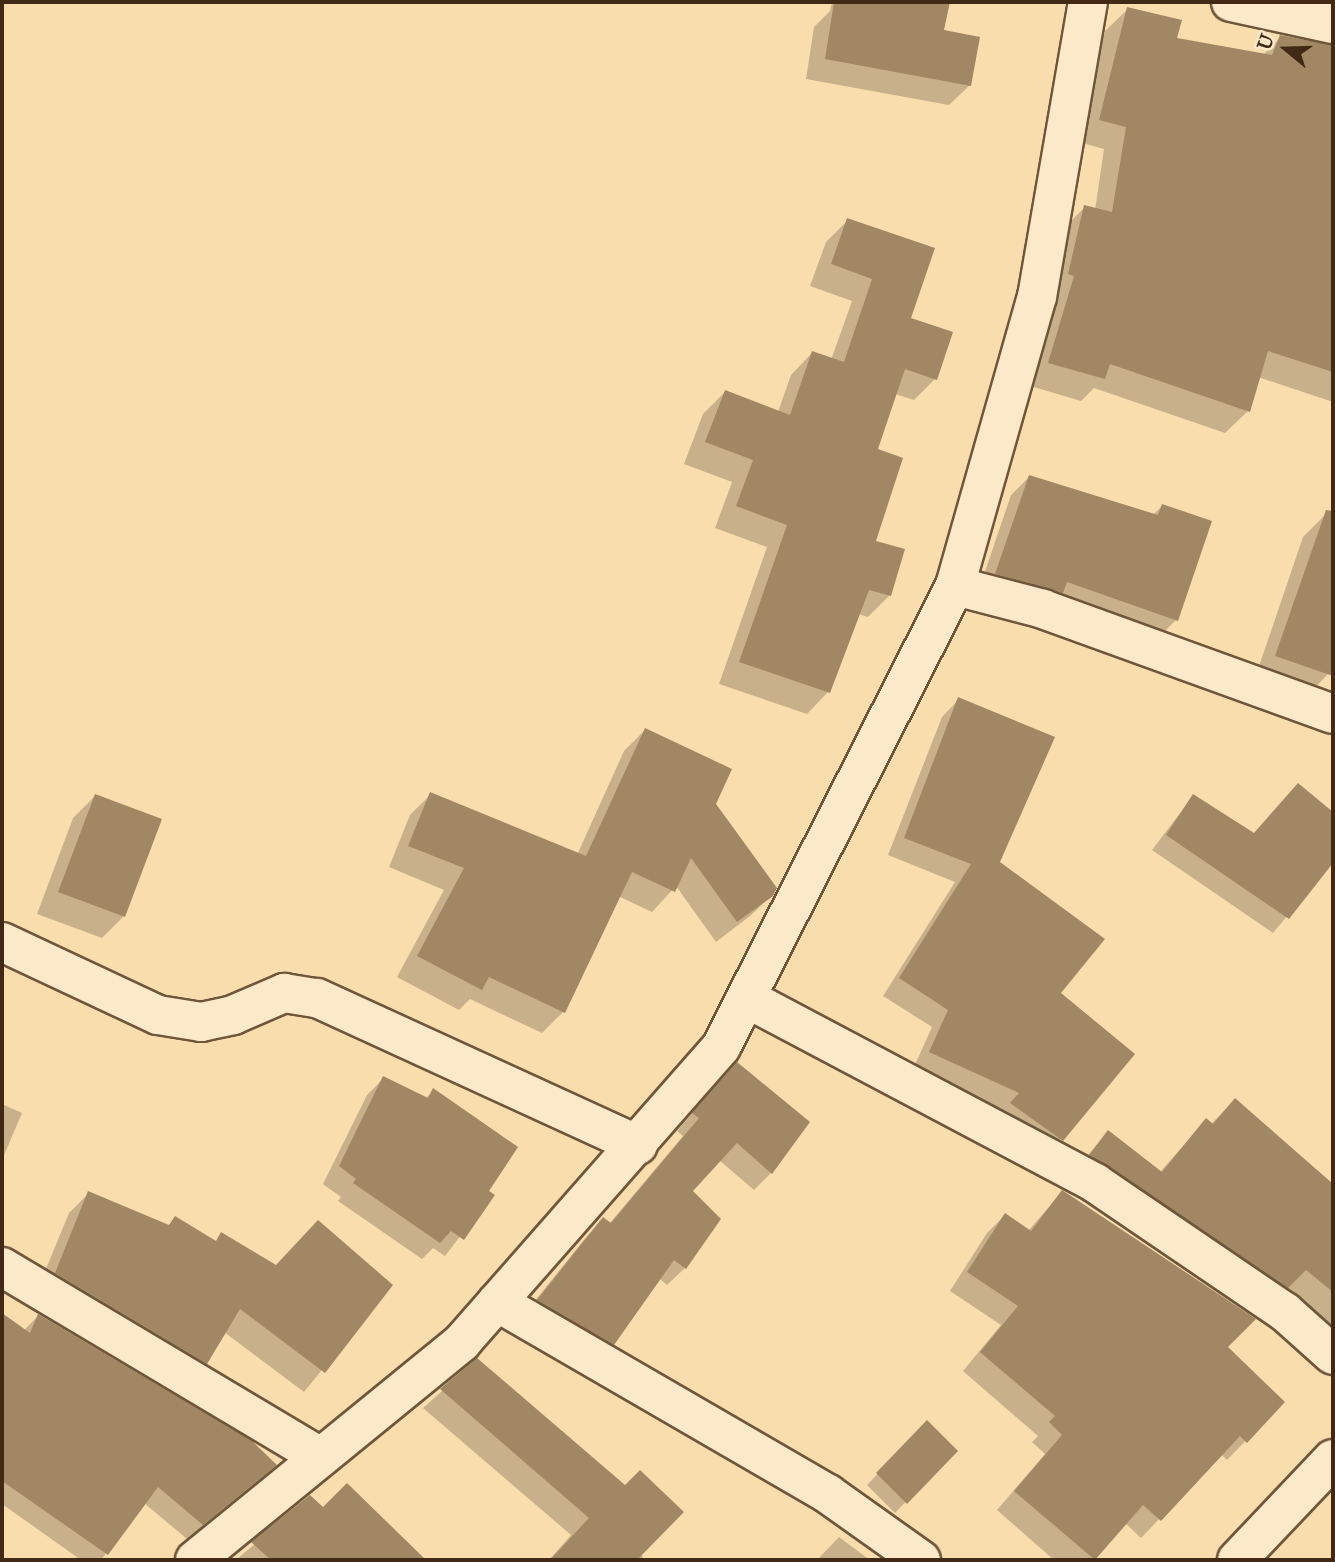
<!DOCTYPE html>
<html>
<head>
<meta charset="utf-8">
<style>
	body { margin:0 }
	#map { position:relative; width:1335px; height:1562px; overflow:hidden; background:#faddad; font-family:"IM FELL Great Primer",serif }
	div>[style] { position:absolute }
	[style*='--x'] { left:calc(var(--x)*1px); top:calc(var(--y)*1px); width:calc(var(--w)*1px); rotate:calc(var(--a)*1deg) }
	.shadow>* { inset:0; background:#0003 }
	.building>* { inset:0; background:#a18764 }
	.roads { filter:drop-shadow(2px 0 #6f563b) drop-shadow(-2px 0 #6f563b) drop-shadow(0 2px #6f563b) drop-shadow(0 -2px #6f563b) }
	.street>* { height:38px; margin:-19px; padding:0 19px; transform-origin:19px; border-radius:19px; background:#fce9ca }
	span { translate:-50% -50%; white-space:nowrap; text-align:center; line-height:1.15; -webkit-text-stroke:5px #fce9ca; paint-order:stroke }
	.frame { position:absolute; inset:0; border:4px solid #412915; pointer-events:none }
	.north { position:absolute; left:1251px; top:14px; width:70px; height:70px; -webkit-text-stroke:5px #fce9ca; paint-order:stroke; rotate:289deg; font-size:19px; font-weight:700; line-height:28px; text-align:center; color:#412915 }
	.north::after { content:''; display:block; margin:auto; width:24px; height:32px; background:#412915; clip-path:polygon(50% 0,100% 100%,50% 72%,0 100%) }
</style>
</head>
<body>
<div id="map">
	<div class="shadow">
		<i style="clip-path:polygon(832px 2px,948px 2px,942px 32px,970px 85px,949px 105px,806px 79px,814px 27px,830px 11px)"></i>
		<i style="clip-path:polygon(1281px 2px,1333px 2px,1333px 402px,1258px 377px,1248px 411px,1225px 433px,1094px 388px,1081px 401px,1027px 385px,1062px 230px,1085px 207px,1095px 210px,1104px 149px,1078px 142px,1105px 31px,1128px 9px,1175px 39px,1263px 55px,1281px 37px,1330px 45px,1325px 30px)"></i>
		<i style="clip-path:polygon(848px 220px,909px 319px,935px 379px,914px 400px,895px 394px,876px 450px,874px 543px,890px 595px,868px 617px,858px 614px,828px 692px,807px 714px,719px 684px,767px 547px,715px 528px,732px 482px,684px 464px,703px 414px,725px 392px,778px 412px,791px 375px,812px 353px,831px 360px,852px 301px,810px 286px,826px 242px)"></i>
		<i style="clip-path:polygon(1029px 477px,1152px 516px,1162px 506px,1176px 620px,1158px 638px,978px 592px,1011px 495px)"></i>
		<i style="clip-path:polygon(1325px 515px,1333px 518px,1333px 660px,1328px 674px,1307px 696px,1255px 678px,1303px 537px)"></i>
		<i style="clip-path:polygon(959px 699px,998px 863px,1058px 993px,1132px 1054px,1045px 1157px,995px 1121px,1003px 1110px,913px 1069px,932px 1027px,883px 996px,955px 882px,888px 855px,942px 717px)"></i>
		<i style="clip-path:polygon(645px 730px,714px 804px,772px 895px,750px 916px,716px 942px,676px 886px,652px 912px,618px 896px,563px 1012px,542px 1033px,470px 999px,459px 1010px,397px 977px,444px 890px,389px 867px,410px 815px,431px 794px,577px 855px,624px 751px)"></i>
		<i style="clip-path:polygon(1298px 785px,1333px 815px,1333px 861px,1273px 933px,1152px 850px,1193px 796px,1253px 835px)"></i>
		<i style="clip-path:polygon(95px 796px,124px 916px,102px 938px,37px 914px,73px 818px)"></i>
		<i style="clip-path:polygon(384px 1078px,425px 1099px,433px 1091px,492px 1195px,445px 1256px,433px 1248px,422px 1259px,338px 1201px,341px 1197px,323px 1184px,367px 1095px)"></i>
		<i style="clip-path:polygon(720px 1081px,771px 1173px,754px 1190px,719px 1160px,691px 1191px,685px 1268px,667px 1285px,659px 1278px,596px 1361px,521px 1318px,587px 1236px,604px 1219px,609px 1224px,683px 1136px,677px 1131px)"></i>
		<i style="clip-path:polygon(1235px 1100px,1333px 1184px,1333px 1334px,1070px 1176px,1108px 1132px,1160px 1172px,1206px 1120px,1211px 1124px)"></i>
		<i style="clip-path:polygon(2px 1104px,22px 1113px,2px 1160px)"></i>
		<i style="clip-path:polygon(1062px 1192px,1283px 1402px,1227px 1460px,1221px 1454px,1141px 1538px,1125px 1523px,1092px 1560px,1054px 1560px,997px 1510px,1045px 1454px,1032px 1442px,1038px 1436px,963px 1371px,1001px 1325px,950px 1291px,987px 1233px,1005px 1215px,1028px 1231px)"></i>
		<i style="clip-path:polygon(88px 1194px,167px 1227px,175px 1219px,215px 1242px,222px 1235px,275px 1267px,391px 1285px,304px 1392px,224px 1332px,206px 1363px,186px 1382px,36px 1293px,69px 1213px)"></i>
		<i style="clip-path:polygon(2px 1315px,24px 1330px,38px 1316px,275px 1465px,187px 1539px,144px 1503px,101px 1560px,81px 1560px,2px 1504px)"></i>
		<i style="clip-path:polygon(477px 1360px,643px 1557px,641px 1560px,549px 1560px,571px 1535px,423px 1408px)"></i>
		<i style="clip-path:polygon(927px 1423px,955px 1451px,895px 1513px,867px 1485px)"></i>
		<i style="clip-path:polygon(310px 1497px,323px 1509px,410px 1560px,236px 1560px)"></i>
		<i style="clip-path:polygon(839px 1537px,870px 1560px,817px 1560px)"></i>
	</div>
	<div class="building">
		<i style="clip-path:polygon(834px 2px,950px 2px,944px 30px,980px 37px,971px 86px,825px 59px)"></i>
		<i style="clip-path:polygon(1127px 7px,1182px 20px,1177px 38px,1272px 55px,1280px 35px,1333px 45px,1333px 372px,1268px 351px,1250px 412px,1110px 364px,1105px 379px,1048px 363px,1074px 276px,1068px 274px,1084px 205px,1112px 212px,1126px 127px,1099px 120px)"></i>
		<i style="clip-path:polygon(847px 218px,935px 248px,911px 318px,953px 332px,937px 380px,905px 369px,878px 449px,903px 458px,876px 541px,905px 549px,891px 596px,869px 590px,830px 693px,739px 662px,787px 525px,736px 506px,753px 460px,705px 442px,725px 390px,790px 415px,812px 351px,844px 362px,872px 279px,831px 264px)"></i>
		<i style="clip-path:polygon(1029px 475px,1158px 515px,1162px 504px,1212px 521px,1178px 621px,1067px 582px,1063px 593px,995px 574px)"></i>
		<i style="clip-path:polygon(1326px 510px,1333px 511px,1333px 676px,1275px 656px)"></i>
		<i style="clip-path:polygon(958px 697px,1055px 737px,1000px 862px,1105px 939px,1061px 993px,1135px 1054px,1063px 1141px,1010px 1103px,1019px 1093px,929px 1052px,948px 1010px,899px 978px,971px 864px,904px 838px)"></i>
		<i style="clip-path:polygon(645px 728px,732px 769px,716px 804px,777px 888px,773px 896px,737px 922px,691px 858px,675px 892px,632px 872px,565px 1013px,489px 977px,482px 990px,417px 956px,464px 868px,408px 846px,430px 792px,586px 856px)"></i>
		<i style="clip-path:polygon(1298px 783px,1333px 812px,1333px 863px,1289px 919px,1166px 835px,1193px 794px,1254px 833px)"></i>
		<i style="clip-path:polygon(95px 794px,162px 819px,125px 917px,58px 892px)"></i>
		<i style="clip-path:polygon(737px 1062px,810px 1122px,772px 1174px,737px 1143px,693px 1191px,721px 1219px,686px 1269px,674px 1260px,614px 1345px,537px 1300px,603px 1217px,611px 1223px,699px 1118px,692px 1113px)"></i>
		<i style="clip-path:polygon(383px 1076px,428px 1098px,433px 1088px,518px 1147px,489px 1191px,495px 1195px,464px 1240px,451px 1231px,440px 1243px,353px 1183px,356px 1179px,339px 1166px)"></i>
		<i style="clip-path:polygon(1235px 1098px,1333px 1184px,1333px 1292px,1306px 1270px,1288px 1288px,1089px 1155px,1108px 1130px,1162px 1172px,1206px 1118px,1213px 1124px)"></i>
		<i style="clip-path:polygon(1062px 1190px,1256px 1319px,1228px 1347px,1285px 1402px,1247px 1443px,1240px 1436px,1161px 1521px,1143px 1505px,1095px 1560px,1014px 1491px,1062px 1435px,1049px 1422px,1055px 1416px,980px 1352px,1018px 1306px,967px 1272px,1005px 1213px,1031px 1231px)"></i>
		<i style="clip-path:polygon(88px 1191px,169px 1225px,175px 1216px,216px 1241px,221px 1232px,276px 1265px,318px 1220px,393px 1285px,325px 1373px,240px 1309px,207px 1364px,55px 1273px)"></i>
		<i style="clip-path:polygon(2px 1313px,30px 1333px,38px 1314px,252px 1441px,277px 1465px,203px 1525px,158px 1487px,108px 1555px,2px 1481px)"></i>
		<i style="clip-path:polygon(477px 1358px,625px 1485px,640px 1470px,684px 1512px,637px 1560px,550px 1560px,589px 1518px,440px 1389px)"></i>
		<i style="clip-path:polygon(927px 1420px,958px 1451px,907px 1504px,876px 1473px)"></i>
		<i style="clip-path:polygon(347px 1483px,426px 1560px,271px 1560px,251px 1542px,310px 1495px,323px 1507px)"></i>
	</div>
	<div class="roads">
		<div class="street">
			<i style="--x:1231;--y:2;--w:104;--a:12.2"></i>
			<i style="--x:955;--y:586;--w:91;--a:14.6"></i>
			<i style="--x:1043;--y:609;--w:308;--a:19.9"></i>
			<i style="--x:2;--y:942;--w:172;--a:25.1"></i>
			<i style="--x:158;--y:1015;--w:44;--a:9.2"></i>
			<i style="--x:201;--y:1022;--w:33;--a:-12"></i>
			<i style="--x:233;--y:1015;--w:56;--a:-23.3"></i>
			<i style="--x:284;--y:993;--w:33;--a:9"></i>
			<i style="--x:317;--y:998;--w:353;--a:24.6"></i>
			<i style="--x:748;--y:999;--w:393;--a:27.9"></i>
			<i style="--x:1095;--y:1183;--w:230;--a:34.2"></i>
			<i style="--x:1285;--y:1312;--w:64;--a:41.9"></i>
			<i style="--x:2;--y:1267;--w:371;--a:30.8"></i>
			<i style="--x:497;--y:1302;--w:383;--a:30.1"></i>
			<i style="--x:828;--y:1494;--w:114;--a:35.4"></i>
			<i style="--x:195;--y:1560;--w:345;--a:-39.2"></i>
			<i style="--x:462;--y:1342;--w:393;--a:-48.7"></i>
			<i style="--x:721;--y:1047;--w:517;--a:-63.09"></i>
			<i style="--x:955;--y:586;--w:300;--a:-74.2"></i>
			<i style="--x:1037;--y:297;--w:299;--a:-80.2"></i>
			<i style="--x:1237;--y:1560;--w:139;--a:-46.5"></i>
		</div>
	</div>
	<div class="frame"></div>
	<div class="north">U</div>
</div>
</body>
</html>
